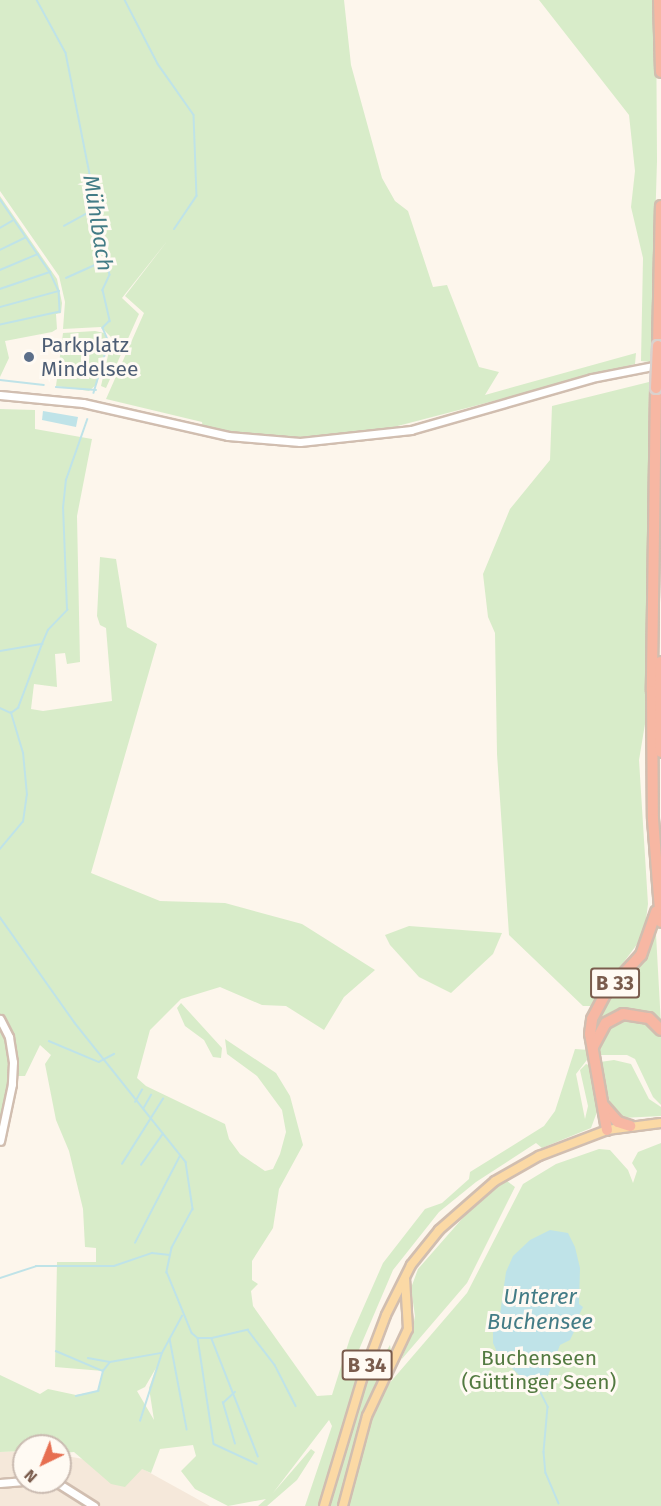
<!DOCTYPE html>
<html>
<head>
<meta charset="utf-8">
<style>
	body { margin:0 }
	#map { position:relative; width:661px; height:1506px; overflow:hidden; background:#fdf6ec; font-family:"Fira Sans",sans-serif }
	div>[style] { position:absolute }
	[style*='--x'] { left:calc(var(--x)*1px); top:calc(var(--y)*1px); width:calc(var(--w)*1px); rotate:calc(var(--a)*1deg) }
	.residential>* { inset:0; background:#f5e8da }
	.green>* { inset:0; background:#d8ecc9 }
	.water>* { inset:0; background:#bfe3e8 }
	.stream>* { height:1.5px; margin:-0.75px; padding:0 0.75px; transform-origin:0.75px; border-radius:0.75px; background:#bfe3e8 }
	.roads { filter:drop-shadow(2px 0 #d1beb0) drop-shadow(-2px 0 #d1beb0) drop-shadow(0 2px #d1beb0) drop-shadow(0 -2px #d1beb0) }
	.minor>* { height:7px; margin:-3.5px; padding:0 3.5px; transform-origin:3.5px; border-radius:3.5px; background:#fff }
	.major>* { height:8px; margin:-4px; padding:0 4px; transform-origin:4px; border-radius:4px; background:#fbd9a5 }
	.highway>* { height:10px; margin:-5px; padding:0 5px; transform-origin:5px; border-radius:5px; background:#f7b7a3 }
	.bridges { filter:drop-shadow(2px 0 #dad1cd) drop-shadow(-2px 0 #dad1cd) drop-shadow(0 2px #dad1cd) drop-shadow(0 -2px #dad1cd) }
	.highway-bridge>* { height:10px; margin:-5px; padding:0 5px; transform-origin:5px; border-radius:5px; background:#f7b7a3 }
	.dots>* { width:16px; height:16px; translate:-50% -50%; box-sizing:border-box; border:3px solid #fffaf3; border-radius:50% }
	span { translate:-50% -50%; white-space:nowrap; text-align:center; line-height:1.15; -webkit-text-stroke:6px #fffaf3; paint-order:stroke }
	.shield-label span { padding:2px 4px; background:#fffaf3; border:2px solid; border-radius:4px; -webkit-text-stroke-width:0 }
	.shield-label { font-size:20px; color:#7a5c4d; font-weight:700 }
	.service-label { font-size:21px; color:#4e5e75 }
	.left { translate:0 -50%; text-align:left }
	.park-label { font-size:21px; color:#537a41 }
	.water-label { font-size:22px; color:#437c86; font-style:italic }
	.north { position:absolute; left:12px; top:1434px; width:60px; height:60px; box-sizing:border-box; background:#fffaf3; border:2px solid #cabbb1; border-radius:50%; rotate:223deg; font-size:16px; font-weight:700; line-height:24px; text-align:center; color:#7a5c4d }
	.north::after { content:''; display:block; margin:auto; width:21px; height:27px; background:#e76f51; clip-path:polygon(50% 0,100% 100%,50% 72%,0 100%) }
</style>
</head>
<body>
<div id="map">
	<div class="residential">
		<i style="clip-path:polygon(24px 1451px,24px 1482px,60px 1482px,60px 1455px,143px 1469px,210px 1506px,0 1506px,0 1452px)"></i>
	</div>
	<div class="green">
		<i style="clip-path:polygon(0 0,344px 0,351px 65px,382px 178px,395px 201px,408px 211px,433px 287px,447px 285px,479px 367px,499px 372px,485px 395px,636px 353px,635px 364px,386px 429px,314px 438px,251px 437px,203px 429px,202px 422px,106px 399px,144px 313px,125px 296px,168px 240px,122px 298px,139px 314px,106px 388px,101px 386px,112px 338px,101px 327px,63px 329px,65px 302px,59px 276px,0 191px)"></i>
		<i style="clip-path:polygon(539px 0,656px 0,657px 161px,651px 362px,641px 361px,643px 258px,631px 207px,635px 171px,629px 115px)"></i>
		<i style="clip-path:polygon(0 196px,57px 279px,62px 303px,61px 313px,56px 314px,57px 329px,52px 332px,5px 341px,9px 358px,0 377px)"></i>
		<i style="clip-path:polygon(95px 331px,104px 333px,108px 342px,97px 384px,89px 391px,56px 386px,63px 333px)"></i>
		<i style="clip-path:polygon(649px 382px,646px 718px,639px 760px,648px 904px,644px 935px,591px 1006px,583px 1006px,509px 935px,497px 754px,495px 633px,488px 617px,483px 574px,510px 509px,550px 460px,552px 406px)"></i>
		<i style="clip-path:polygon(evenodd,0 409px,35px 410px,35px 429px,92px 439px,77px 516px,80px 662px,67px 664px,65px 653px,55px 654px,57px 687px,34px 684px,31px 709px,43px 711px,112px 701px,106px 628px,100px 625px,97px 616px,100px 557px,116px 559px,127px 627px,157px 644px,91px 873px,160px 901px,225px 903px,302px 924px,375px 970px,344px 997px,324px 1030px,286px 1006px,262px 1005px,220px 987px,181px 999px,150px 1030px,137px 1078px,146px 1086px,225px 1124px,229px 1139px,240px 1154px,265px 1171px,273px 1169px,280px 1154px,286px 1132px,282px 1110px,257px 1076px,227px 1054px,225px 1039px,276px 1073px,290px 1096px,303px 1145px,279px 1189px,273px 1228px,252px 1261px,252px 1280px,258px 1284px,251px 1291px,253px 1306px,317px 1396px,332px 1395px,350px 1338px,383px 1263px,425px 1209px,442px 1203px,469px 1179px,470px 1172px,544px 1126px,555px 1111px,575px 1049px,589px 1050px,590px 1056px,576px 1074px,585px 1119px,588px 1106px,580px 1070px,586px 1064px,591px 1066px,597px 1112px,591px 1128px,542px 1148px,536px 1143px,476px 1182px,439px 1212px,393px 1270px,355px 1359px,376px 1368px,390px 1345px,392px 1356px,367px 1404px,338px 1506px,305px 1506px,332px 1426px,329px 1420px,273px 1493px,311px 1449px,315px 1452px,297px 1480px,267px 1506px,258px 1506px,266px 1499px,228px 1506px,195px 1489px,181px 1471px,196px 1456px,193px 1445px,160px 1449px,151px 1473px,142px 1469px,125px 1487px,111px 1484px,74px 1452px,60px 1453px,60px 1446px,24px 1446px,24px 1451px,0 1452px,0 1375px,40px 1394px,48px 1389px,76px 1395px,98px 1391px,103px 1371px,55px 1367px,57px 1262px,96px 1262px,96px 1248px,85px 1247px,83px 1209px,69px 1151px,56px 1120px,45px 1064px,51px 1055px,40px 1045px,25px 1076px,18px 1076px,13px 1040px,0 1015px,0 409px,156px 1368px,149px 1388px,154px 1420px,137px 1391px,145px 1387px,156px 1368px)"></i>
		<i style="clip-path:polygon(409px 926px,502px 933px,493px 954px,451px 993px,419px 977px,390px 945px,385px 935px)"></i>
		<i style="clip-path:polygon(656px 934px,661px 1025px,632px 1011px,595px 1036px,600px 1006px,644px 956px)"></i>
		<i style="clip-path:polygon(181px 1003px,222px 1048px,221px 1058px,213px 1057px,204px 1040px,185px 1026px,177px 1008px)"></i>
		<i style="clip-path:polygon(624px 1017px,647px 1020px,661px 1035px,661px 1105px,653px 1097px,635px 1059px,627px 1055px,597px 1055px,603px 1031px)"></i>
		<i style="clip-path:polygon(0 1026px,9px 1055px,10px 1084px,0 1128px)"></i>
		<i style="clip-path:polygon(614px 1060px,631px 1064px,649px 1099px,661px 1107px,661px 1116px,622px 1118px,612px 1111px,600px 1062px)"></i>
		<i style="clip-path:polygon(661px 1143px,661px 1506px,346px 1506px,368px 1423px,381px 1393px,467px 1293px,523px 1184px,556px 1164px,599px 1149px,610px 1150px,628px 1170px,633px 1183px,637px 1171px,632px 1163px,638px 1152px)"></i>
		<i style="clip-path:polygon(507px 1181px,515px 1187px,467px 1283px,401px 1360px,412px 1332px,415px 1316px,411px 1288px,418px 1269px,482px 1196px)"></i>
	</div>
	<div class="water">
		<i style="clip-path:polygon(43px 411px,78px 417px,76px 427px,42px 420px)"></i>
		<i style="clip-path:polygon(550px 1230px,568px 1233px,575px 1247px,580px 1268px,579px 1304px,583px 1307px,579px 1315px,582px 1315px,570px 1340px,560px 1345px,547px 1378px,526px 1382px,510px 1366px,503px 1365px,493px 1343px,493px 1327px,498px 1328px,506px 1272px,513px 1256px,530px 1240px)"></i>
	</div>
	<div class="stream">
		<i style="--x:37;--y:0;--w:60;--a:61.3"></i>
		<i style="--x:66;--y:53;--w:226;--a:78.8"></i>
		<i style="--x:110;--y:275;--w:17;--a:115"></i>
		<i style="--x:103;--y:290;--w:32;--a:77"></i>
		<i style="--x:110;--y:321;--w:10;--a:135"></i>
		<i style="--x:103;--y:328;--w:15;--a:67"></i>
		<i style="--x:109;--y:342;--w:53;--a:106.4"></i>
		<i style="--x:125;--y:0;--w:72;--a:62.7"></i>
		<i style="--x:158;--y:64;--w:62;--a:54.8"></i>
		<i style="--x:194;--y:115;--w:81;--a:87.9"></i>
		<i style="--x:197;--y:196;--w:40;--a:124"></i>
		<i style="--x:0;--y:199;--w:88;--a:55.6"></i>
		<i style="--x:50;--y:272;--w:21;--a:65"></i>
		<i style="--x:59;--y:291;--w:21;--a:87"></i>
		<i style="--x:60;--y:312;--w:61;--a:167.8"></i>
		<i style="--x:64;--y:226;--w:35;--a:-29"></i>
		<i style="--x:0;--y:228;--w:14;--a:-30"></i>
		<i style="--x:0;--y:250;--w:28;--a:-26"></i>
		<i style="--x:0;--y:270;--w:41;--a:-22.8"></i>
		<i style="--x:66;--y:278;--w:44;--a:-24.2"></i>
		<i style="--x:0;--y:289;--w:53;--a:-18.8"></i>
		<i style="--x:0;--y:307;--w:61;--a:-15.2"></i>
		<i style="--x:0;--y:380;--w:44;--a:6.5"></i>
		<i style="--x:56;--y:387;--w:40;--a:4.3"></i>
		<i style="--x:0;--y:651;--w:43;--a:-9.5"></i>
		<i style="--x:42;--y:644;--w:15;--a:-67"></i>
		<i style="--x:48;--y:630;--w:28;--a:-46"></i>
		<i style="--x:67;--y:610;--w:102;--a:-92.2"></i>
		<i style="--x:63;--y:508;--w:28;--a:-84"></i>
		<i style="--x:66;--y:480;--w:64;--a:-70.7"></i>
		<i style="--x:0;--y:708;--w:12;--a:24"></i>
		<i style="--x:11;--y:713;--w:9;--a:-36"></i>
		<i style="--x:18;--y:708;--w:68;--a:-69.4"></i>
		<i style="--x:0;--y:849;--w:35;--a:-50"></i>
		<i style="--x:23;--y:822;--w:27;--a:-82"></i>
		<i style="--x:27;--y:795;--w:42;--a:-95.4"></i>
		<i style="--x:23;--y:753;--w:42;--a:-106.7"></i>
		<i style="--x:0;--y:917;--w:130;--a:54.7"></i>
		<i style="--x:75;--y:1023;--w:178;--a:51.4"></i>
		<i style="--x:186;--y:1162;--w:48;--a:81.5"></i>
		<i style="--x:193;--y:1209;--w:44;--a:118.3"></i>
		<i style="--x:172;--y:1248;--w:25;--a:102"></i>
		<i style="--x:167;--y:1272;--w:66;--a:67.7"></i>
		<i style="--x:192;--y:1333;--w:8;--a:40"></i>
		<i style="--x:198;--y:1338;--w:14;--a:0"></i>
		<i style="--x:212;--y:1338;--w:37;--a:-13"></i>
		<i style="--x:248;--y:1330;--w:44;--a:52.4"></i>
		<i style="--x:275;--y:1365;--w:46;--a:62.9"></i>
		<i style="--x:49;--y:1041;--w:54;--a:22.8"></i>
		<i style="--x:99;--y:1062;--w:17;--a:-28"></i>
		<i style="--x:135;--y:1102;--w:14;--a:-60"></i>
		<i style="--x:143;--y:1109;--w:16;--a:-60"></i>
		<i style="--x:122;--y:1164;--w:77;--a:-57.8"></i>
		<i style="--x:141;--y:1165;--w:38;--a:-55"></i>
		<i style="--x:135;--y:1243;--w:98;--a:-62.7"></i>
		<i style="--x:0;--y:1278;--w:38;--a:-18"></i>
		<i style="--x:36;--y:1266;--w:78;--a:0"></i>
		<i style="--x:114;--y:1266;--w:40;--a:-18.9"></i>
		<i style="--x:152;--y:1253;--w:18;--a:6"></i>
		<i style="--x:198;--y:1338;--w:107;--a:81.4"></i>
		<i style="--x:214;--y:1444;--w:47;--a:24.9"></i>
		<i style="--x:170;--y:1339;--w:92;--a:79.3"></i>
		<i style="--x:212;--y:1339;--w:126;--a:68.5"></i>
		<i style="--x:56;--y:1351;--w:51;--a:23.1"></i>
		<i style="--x:103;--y:1371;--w:11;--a:-52"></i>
		<i style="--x:88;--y:1358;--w:22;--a:10"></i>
		<i style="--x:110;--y:1362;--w:52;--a:-10"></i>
		<i style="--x:535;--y:1381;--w:29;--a:63"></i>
		<i style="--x:548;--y:1407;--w:45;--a:95.1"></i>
		<i style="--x:544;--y:1452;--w:21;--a:85"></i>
		<i style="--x:546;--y:1473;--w:33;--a:67"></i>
		<i style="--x:76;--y:1396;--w:23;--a:-13"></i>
		<i style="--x:98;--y:1391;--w:21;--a:-76"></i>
		<i style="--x:140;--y:1421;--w:71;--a:-72.1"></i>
		<i style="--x:162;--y:1353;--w:42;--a:-61.6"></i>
		<i style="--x:235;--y:1444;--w:43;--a:-106.3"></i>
		<i style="--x:223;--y:1403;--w:16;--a:-43"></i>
	</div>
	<div class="roads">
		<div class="minor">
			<i style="--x:0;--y:395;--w:83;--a:5.5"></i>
			<i style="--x:83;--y:403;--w:149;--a:12.8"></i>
			<i style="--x:228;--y:436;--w:72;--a:4.8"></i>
			<i style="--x:300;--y:442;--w:112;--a:-6.2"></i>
			<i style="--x:411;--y:430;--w:188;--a:-16"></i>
			<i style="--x:592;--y:378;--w:67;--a:-11.1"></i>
			<i style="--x:0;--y:1019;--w:20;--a:63"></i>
			<i style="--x:9;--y:1037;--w:25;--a:81"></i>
			<i style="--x:13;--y:1062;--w:22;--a:93"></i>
			<i style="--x:12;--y:1084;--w:58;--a:101.9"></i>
			<i style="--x:56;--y:1482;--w:45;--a:32.3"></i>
			<i style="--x:0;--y:1483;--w:24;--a:-5"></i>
		</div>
		<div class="major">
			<i style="--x:324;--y:1506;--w:133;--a:-73.3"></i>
			<i style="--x:362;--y:1379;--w:68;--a:-69.4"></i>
			<i style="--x:386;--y:1315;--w:56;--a:-63.4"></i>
			<i style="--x:411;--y:1265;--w:45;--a:-51.3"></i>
			<i style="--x:439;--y:1230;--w:74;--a:-41.2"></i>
			<i style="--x:495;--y:1181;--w:51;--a:-29.6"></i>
			<i style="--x:539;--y:1156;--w:73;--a:-20.9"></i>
			<i style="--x:607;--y:1130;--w:54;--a:-7.4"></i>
			<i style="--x:343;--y:1506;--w:93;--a:-75.1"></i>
			<i style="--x:367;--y:1416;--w:96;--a:-64.8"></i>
			<i style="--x:408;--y:1329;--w:50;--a:-93.4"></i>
		</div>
		<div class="highway">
			<i style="--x:659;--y:0;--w:72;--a:88.4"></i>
			<i style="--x:658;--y:346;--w:140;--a:-88.8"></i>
			<i style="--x:656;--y:388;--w:303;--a:90.8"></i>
			<i style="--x:652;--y:691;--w:128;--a:89.6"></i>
			<i style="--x:653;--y:819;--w:103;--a:85.6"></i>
			<i style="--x:660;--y:662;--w:90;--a:89.4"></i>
			<i style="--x:593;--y:1047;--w:27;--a:-62"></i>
			<i style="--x:606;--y:1023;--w:19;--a:-28"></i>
			<i style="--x:623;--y:1014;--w:26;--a:9"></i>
			<i style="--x:649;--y:1018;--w:17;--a:45"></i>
			<i style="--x:604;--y:1106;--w:21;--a:49"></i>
			<i style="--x:618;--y:1122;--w:13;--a:18"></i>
			<i style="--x:607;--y:1130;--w:97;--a:-100"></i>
			<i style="--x:590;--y:1034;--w:15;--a:-82"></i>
			<i style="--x:592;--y:1019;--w:30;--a:-62"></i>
			<i style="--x:606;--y:993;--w:52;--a:-47.4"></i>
			<i style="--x:641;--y:955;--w:46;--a:-70.8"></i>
		</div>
	</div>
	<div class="bridges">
		<div class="highway-bridge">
			<i style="--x:656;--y:388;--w:42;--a:-87.3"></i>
		</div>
	</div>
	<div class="dots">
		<i style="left:29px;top:357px;background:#5c6f8a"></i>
	</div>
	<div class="shield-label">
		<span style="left:615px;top:983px">B 33</span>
		<span style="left:367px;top:1365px">B 34</span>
	</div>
	<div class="service-label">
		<span class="left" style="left:41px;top:357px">Parkplatz<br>Mindelsee</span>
	</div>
	<div class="park-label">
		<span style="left:539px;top:1370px">Buchenseen<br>(Güttinger Seen)</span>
	</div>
	<div class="water-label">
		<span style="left:98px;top:223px;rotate:81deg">Mühlbach</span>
		<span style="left:540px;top:1309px">Unterer<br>Buchensee</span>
	</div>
	<div class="north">N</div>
</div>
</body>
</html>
